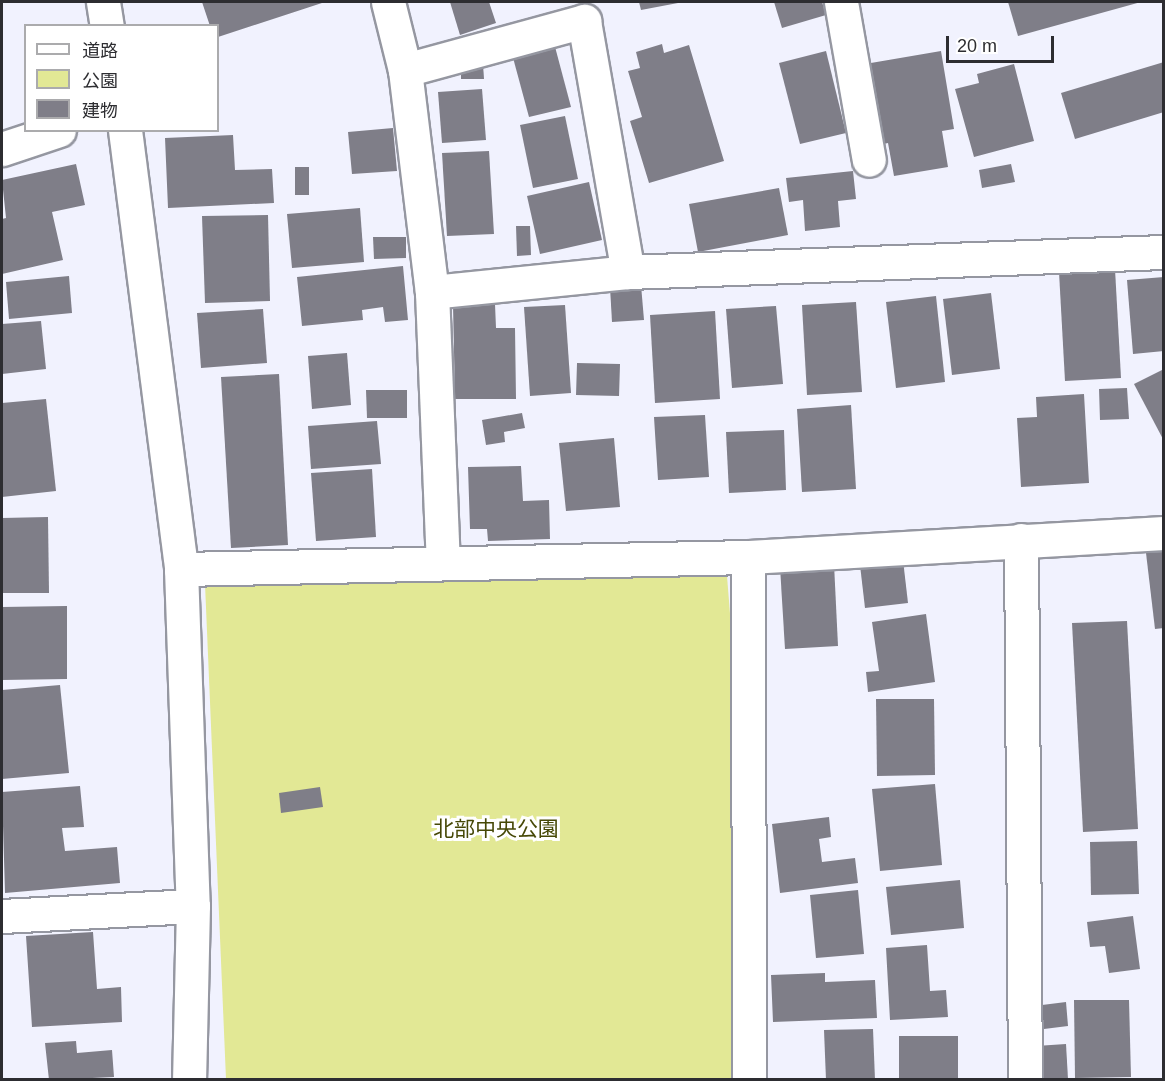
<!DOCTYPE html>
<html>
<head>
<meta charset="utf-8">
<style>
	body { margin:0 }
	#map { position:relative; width:1165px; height:1081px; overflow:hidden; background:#f1f2fe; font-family:Arial,"Noto Sans JP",sans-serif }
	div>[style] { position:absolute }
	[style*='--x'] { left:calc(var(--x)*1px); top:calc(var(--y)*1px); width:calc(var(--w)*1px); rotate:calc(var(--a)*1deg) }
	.green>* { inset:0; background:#e2e895 }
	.building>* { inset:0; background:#7f7e88 }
	.roads { filter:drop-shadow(2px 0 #9597a1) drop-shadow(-2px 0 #9597a1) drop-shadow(0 2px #9597a1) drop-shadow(0 -2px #9597a1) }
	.minor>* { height:33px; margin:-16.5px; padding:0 16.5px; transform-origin:16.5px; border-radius:16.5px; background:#fff }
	span { translate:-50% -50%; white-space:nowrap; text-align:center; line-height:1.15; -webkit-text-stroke:6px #fff; paint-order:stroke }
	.park-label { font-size:21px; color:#464806 }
	.frame { position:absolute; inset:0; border:3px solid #2d2d31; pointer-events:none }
	.legend { position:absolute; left:24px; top:24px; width:195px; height:108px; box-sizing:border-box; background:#fff; border:2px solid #ababad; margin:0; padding:8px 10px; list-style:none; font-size:18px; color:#2d2d31 }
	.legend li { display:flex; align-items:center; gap:12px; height:30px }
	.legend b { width:30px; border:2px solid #ababad }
	.scale { position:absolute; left:946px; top:36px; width:108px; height:27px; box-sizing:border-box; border:3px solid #2d2d31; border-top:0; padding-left:8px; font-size:18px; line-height:21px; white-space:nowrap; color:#2d2d31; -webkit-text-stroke:4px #fff; paint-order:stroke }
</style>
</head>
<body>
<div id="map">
	<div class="green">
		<i style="clip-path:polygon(727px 576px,767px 1079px,226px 1079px,205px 584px)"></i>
	</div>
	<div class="building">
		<i style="clip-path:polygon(202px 2px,325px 2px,218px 37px,218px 26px,210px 26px)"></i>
		<i style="clip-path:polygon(450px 2px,489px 2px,496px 23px,460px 35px)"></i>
		<i style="clip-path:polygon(639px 2px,678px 2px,678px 3px,641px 10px)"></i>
		<i style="clip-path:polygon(774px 2px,822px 2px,826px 15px,782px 28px)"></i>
		<i style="clip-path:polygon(1008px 2px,1141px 2px,1018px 36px)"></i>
		<i style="clip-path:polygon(554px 43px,571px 107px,529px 117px,512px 54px)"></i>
		<i style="clip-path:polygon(662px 44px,664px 53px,689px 45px,724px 161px,649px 183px,630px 121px,642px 117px,628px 71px,640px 68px,636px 52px)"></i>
		<i style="clip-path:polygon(826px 51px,846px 133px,800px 144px,779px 63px)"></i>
		<i style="clip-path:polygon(941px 51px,954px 129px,942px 131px,948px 167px,894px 176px,888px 143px,879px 145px,865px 64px)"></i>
		<i style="clip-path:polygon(1164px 62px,1164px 112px,1075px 139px,1061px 93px)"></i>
		<i style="clip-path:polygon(461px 64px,483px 64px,484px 79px,461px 79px)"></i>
		<i style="clip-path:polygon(1014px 64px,1034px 141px,974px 157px,955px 89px,979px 83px,977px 74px)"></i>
		<i style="clip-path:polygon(482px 89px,486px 140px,442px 143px,438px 92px)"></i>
		<i style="clip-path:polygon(565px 116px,578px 179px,533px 188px,520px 125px)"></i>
		<i style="clip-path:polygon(393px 128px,397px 171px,352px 174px,348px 132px)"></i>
		<i style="clip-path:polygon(233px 135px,235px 170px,272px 169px,274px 203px,168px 208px,165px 138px)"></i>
		<i style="clip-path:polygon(489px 151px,494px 234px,447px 236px,442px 153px)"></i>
		<i style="clip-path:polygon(76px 164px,85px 205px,52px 212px,63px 260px,2px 274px,2px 219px,6px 218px,2px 180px)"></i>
		<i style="clip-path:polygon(1011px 164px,1015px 182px,982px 188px,979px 170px)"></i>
		<i style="clip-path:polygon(295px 167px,309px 167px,309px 195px,295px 195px)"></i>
		<i style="clip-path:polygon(853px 171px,856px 199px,838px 201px,840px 227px,805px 231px,803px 200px,789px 202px,786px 178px)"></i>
		<i style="clip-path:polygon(589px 182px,602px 240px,540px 254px,527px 196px)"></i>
		<i style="clip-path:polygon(779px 188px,788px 235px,698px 252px,689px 204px)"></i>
		<i style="clip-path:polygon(360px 208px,364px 262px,292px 268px,287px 214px)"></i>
		<i style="clip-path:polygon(268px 215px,270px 301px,205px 303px,202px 216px)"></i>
		<i style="clip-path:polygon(516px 226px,530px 226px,531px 255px,517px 256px)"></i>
		<i style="clip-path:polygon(373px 237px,406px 237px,406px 258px,374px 259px)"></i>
		<i style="clip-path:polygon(403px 266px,408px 320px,385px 322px,383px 307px,362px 310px,363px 320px,302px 326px,297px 277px)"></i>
		<i style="clip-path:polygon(1115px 269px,1121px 378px,1065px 381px,1059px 272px)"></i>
		<i style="clip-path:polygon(69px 276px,72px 313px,9px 319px,6px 282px)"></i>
		<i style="clip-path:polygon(1164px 277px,1164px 351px,1133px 354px,1127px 280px)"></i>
		<i style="clip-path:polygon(641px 285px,644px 320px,612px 322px,610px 287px)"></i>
		<i style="clip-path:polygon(991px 293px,1000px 369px,952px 375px,943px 299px)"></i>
		<i style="clip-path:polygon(936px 296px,945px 382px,896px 388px,886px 302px)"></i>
		<i style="clip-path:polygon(856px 302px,862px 392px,807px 395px,802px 305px)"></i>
		<i style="clip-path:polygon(495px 304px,496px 328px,515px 328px,516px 399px,455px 399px,453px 305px)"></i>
		<i style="clip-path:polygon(565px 305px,571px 393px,530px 396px,524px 307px)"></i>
		<i style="clip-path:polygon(776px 306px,783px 384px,732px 388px,726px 309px)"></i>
		<i style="clip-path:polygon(263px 309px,267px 363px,201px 368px,197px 313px)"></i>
		<i style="clip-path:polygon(715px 311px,720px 399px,655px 403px,650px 315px)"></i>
		<i style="clip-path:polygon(41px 321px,46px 369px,2px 374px,2px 324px)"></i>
		<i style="clip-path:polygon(347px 353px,351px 405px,312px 409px,308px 356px)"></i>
		<i style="clip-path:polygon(577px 363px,620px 364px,619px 396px,576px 395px)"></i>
		<i style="clip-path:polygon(1164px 369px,1164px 441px,1134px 384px)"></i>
		<i style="clip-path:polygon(279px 374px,288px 545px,231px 548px,221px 377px)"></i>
		<i style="clip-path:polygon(1127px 388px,1129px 419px,1100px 420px,1099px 389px)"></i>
		<i style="clip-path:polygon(366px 390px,407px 390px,407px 418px,367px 418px)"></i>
		<i style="clip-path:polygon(1084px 394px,1089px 483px,1021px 487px,1017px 418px,1037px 417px,1036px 397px)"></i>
		<i style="clip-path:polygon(46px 399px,56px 491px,2px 497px,2px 403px)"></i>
		<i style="clip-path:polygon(851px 405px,856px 489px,802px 492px,797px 409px)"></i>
		<i style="clip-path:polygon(522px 413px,525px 428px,504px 432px,505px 442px,486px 445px,482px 420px)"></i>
		<i style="clip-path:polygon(705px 415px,709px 477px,658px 480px,654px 417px)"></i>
		<i style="clip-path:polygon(377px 421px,381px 464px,311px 469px,308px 426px)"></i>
		<i style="clip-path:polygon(784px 430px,786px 490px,729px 493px,726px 432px)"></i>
		<i style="clip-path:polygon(614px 438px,620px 507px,566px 511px,559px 443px)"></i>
		<i style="clip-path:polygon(521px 466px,523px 501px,549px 500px,550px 539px,488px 541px,487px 529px,470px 529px,468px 467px)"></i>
		<i style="clip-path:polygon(372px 469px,376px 537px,316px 541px,311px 473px)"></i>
		<i style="clip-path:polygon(48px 517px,49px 593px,2px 593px,2px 518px)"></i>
		<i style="clip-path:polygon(1164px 551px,1164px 628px,1155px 629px,1146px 553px)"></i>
		<i style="clip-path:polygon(903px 560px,908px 603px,865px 608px,860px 565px)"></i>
		<i style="clip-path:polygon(834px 564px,838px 646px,785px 649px,780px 567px)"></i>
		<i style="clip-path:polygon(67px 606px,67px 679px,2px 680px,2px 607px)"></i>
		<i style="clip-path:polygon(926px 614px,935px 682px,868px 692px,866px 672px,879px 671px,872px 622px)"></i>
		<i style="clip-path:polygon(1127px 621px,1138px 829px,1083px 832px,1072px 623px)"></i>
		<i style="clip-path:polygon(60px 685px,69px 773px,2px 779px,2px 690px)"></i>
		<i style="clip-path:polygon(876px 699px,934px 699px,935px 775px,877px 776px)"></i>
		<i style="clip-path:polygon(935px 784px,942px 865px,880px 871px,872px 789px)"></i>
		<i style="clip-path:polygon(80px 786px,84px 827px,62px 828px,65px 851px,117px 847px,120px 883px,5px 893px,2px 792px)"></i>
		<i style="clip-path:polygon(320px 787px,323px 807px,281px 813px,279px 793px)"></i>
		<i style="clip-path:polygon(829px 817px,831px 837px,819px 839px,822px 862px,855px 858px,858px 883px,780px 893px,772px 824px)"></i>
		<i style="clip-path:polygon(1137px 841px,1139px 894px,1091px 895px,1090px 842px)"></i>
		<i style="clip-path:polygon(960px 880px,964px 928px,891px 935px,886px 887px)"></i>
		<i style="clip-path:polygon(858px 890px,864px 954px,816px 958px,810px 895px)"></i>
		<i style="clip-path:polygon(1133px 916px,1140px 969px,1109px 973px,1105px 946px,1090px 947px,1087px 922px)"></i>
		<i style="clip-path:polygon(93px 932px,97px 989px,121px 987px,122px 1022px,32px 1027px,26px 936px)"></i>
		<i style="clip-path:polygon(927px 945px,930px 991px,946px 990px,948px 1017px,890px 1020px,886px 948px)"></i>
		<i style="clip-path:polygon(825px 973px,825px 982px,875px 980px,877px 1018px,773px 1022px,771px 975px)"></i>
		<i style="clip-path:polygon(1074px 1000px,1129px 1000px,1131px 1077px,1075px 1078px)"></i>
		<i style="clip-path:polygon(1066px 1002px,1068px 1026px,1036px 1030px,1034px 1006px)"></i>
		<i style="clip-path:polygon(873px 1029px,875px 1080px,826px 1080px,824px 1030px)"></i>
		<i style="clip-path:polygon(899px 1036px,958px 1036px,958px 1080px,899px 1080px)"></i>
		<i style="clip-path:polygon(76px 1041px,77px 1053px,112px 1050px,114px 1077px,49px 1080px,45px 1043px)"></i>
		<i style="clip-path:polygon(1066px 1044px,1068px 1079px,1038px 1080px,1036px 1046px)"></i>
	</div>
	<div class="roads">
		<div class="minor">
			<i style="--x:103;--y:2;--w:24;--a:81"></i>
			<i style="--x:388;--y:2;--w:70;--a:76"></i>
			<i style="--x:405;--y:70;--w:224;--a:83.1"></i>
			<i style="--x:432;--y:292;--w:270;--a:87.7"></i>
			<i style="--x:841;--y:2;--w:160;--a:80"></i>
			<i style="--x:405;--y:70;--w:186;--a:-15.3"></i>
			<i style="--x:584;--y:21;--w:255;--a:80.1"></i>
			<i style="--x:125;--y:130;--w:443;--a:82.7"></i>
			<i style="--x:181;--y:569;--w:337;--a:88"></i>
			<i style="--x:193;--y:906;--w:174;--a:91.3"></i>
			<i style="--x:2;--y:149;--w:60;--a:-18.4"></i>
			<i style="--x:432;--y:292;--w:197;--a:-5.8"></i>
			<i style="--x:628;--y:272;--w:536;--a:-2.14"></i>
			<i style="--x:1021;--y:540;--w:540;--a:89.58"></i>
			<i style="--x:748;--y:557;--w:523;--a:89.89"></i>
			<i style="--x:181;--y:569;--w:567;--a:-1.21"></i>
			<i style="--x:748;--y:557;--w:417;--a:-3.3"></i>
			<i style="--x:2;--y:916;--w:191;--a:-3"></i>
		</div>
	</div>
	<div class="park-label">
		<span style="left:496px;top:829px">北部中央公園</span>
	</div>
	<div class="frame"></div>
	<ul class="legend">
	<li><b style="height:8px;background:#fff"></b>道路</li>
	<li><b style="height:16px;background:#e2e895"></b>公園</li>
	<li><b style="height:16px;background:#7f7e88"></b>建物</li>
	</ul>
	<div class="scale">20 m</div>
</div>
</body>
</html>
